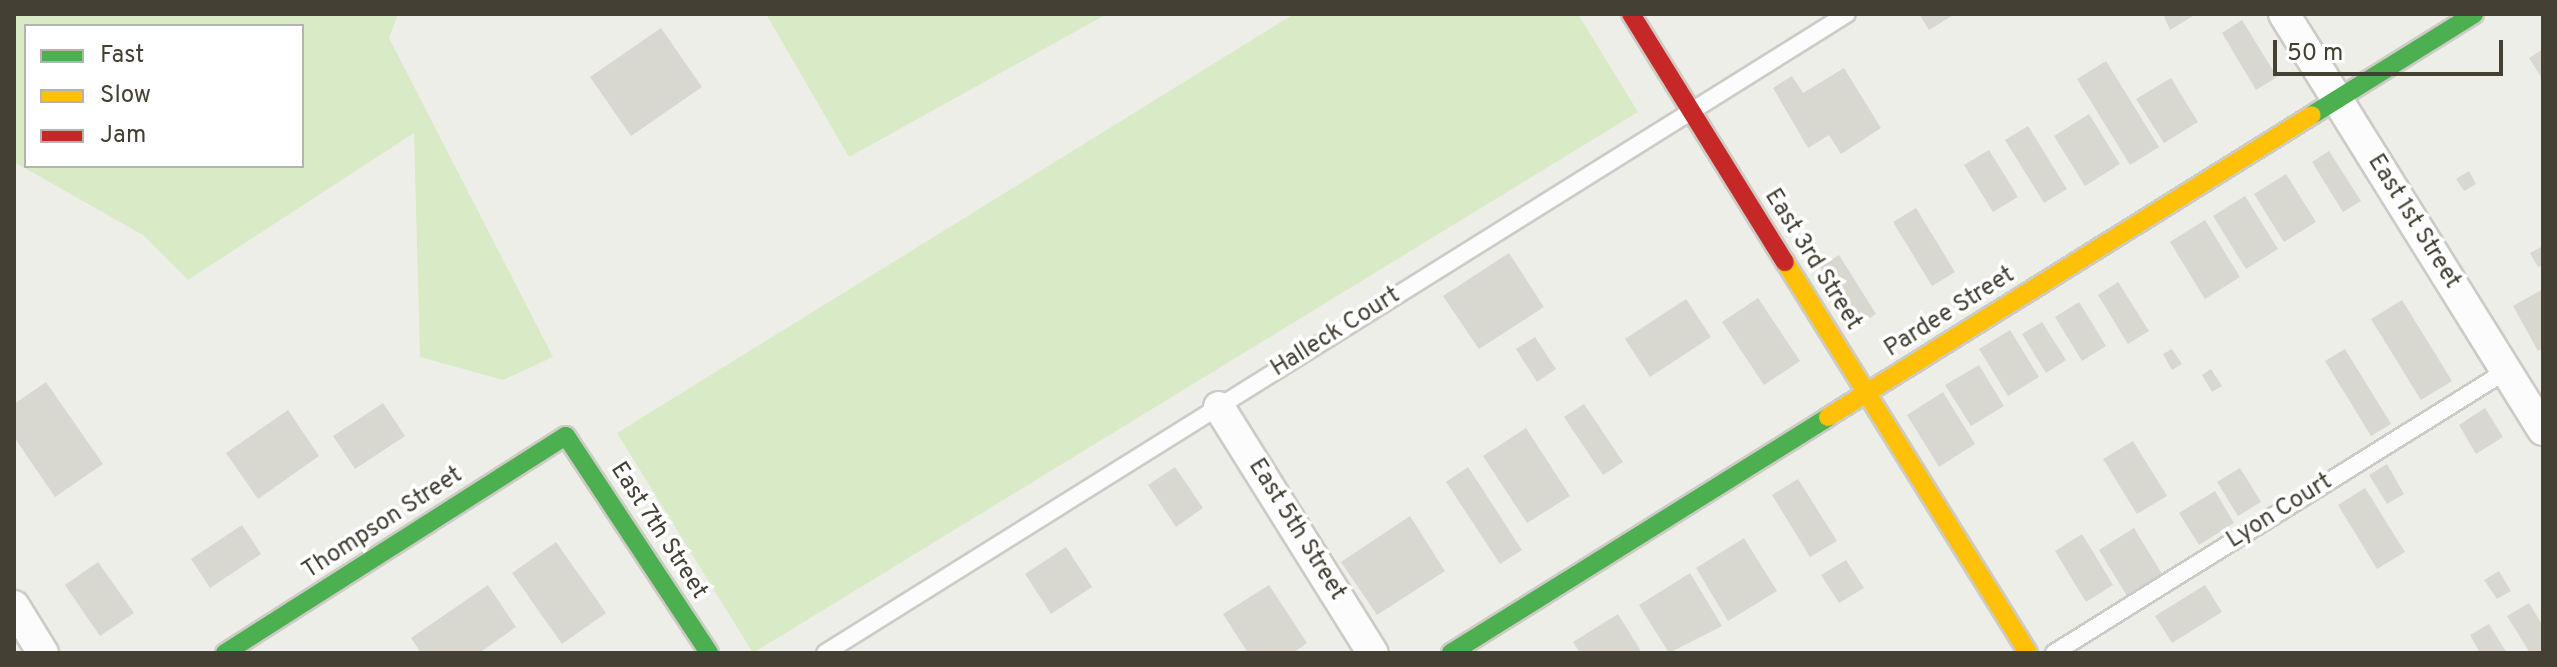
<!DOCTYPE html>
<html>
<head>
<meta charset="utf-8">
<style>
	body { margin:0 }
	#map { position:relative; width:2557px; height:667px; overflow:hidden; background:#eeeee8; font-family:Overpass,sans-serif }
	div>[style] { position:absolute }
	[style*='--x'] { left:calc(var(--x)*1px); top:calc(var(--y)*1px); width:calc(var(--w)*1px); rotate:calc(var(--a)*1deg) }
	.green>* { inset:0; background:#d9eac7 }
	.building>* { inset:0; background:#d8d7d0 }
	.roads { filter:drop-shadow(2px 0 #cdcbc5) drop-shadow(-2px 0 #cdcbc5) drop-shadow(0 2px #cdcbc5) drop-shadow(0 -2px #cdcbc5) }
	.lane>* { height:16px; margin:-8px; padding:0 8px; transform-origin:8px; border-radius:8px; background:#fcfcfc }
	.street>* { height:30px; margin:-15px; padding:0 15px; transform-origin:15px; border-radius:15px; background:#fcfcfc }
	.fast>* { height:18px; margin:-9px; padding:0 9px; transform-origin:9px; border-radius:9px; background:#4caf50 }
	.slow>* { height:18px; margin:-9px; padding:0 9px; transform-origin:9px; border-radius:9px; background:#ffc107 }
	.jam>* { height:18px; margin:-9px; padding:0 9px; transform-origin:9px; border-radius:9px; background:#c62828 }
	span { translate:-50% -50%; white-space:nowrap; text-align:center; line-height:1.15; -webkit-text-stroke:7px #fff; paint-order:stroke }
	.street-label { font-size:24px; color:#444034 }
	.frame { position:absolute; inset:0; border:16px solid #444034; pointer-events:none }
	.legend { position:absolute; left:24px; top:24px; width:280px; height:144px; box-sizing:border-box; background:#fff; border:2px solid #b4b3ae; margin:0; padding:10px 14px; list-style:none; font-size:24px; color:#444034 }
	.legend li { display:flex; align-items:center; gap:16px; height:40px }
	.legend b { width:40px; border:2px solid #b4b3ae }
	.scale { position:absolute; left:2273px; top:40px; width:230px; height:36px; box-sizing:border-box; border:4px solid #444034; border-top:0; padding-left:10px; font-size:24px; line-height:28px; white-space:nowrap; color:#444034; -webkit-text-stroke:6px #fff; paint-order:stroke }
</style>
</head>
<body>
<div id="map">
	<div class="green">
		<i style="clip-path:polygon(evenodd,14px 14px,398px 14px,389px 38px,553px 357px,503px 380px,420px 357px,414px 133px,188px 280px,143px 235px,14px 162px,14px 14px,26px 26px,302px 26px,302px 166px,26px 166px,26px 26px)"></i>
		<i style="clip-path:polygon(766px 14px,1107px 14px,849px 157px)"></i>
		<i style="clip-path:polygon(1294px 14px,1578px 14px,1638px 112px,753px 653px,617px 433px)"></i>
	</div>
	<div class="building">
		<i style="clip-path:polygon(1919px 14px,1955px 14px,1929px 30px)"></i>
		<i style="clip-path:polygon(2163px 14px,2196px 14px,2170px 30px)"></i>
		<i style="clip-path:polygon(2242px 20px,2277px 77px,2256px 90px,2222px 33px)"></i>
		<i style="clip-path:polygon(661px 28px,702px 87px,631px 136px,590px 77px)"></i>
		<i style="clip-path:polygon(2543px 49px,2543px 80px,2529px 58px)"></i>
		<i style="clip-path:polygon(2106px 61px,2159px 147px,2130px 165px,2077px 79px)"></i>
		<i style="clip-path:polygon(1844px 68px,1881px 128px,1841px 154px,1829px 135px,1808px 148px,1773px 88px,1792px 76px,1803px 93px)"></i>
		<i style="clip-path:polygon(2171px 78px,2198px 122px,2164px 143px,2136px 99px)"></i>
		<i style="clip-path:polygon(2089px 114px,2120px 164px,2085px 186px,2054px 136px)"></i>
		<i style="clip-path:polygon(2028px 126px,2067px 189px,2044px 203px,2005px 140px)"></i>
		<i style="clip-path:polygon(1989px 150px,2018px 197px,1993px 212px,1964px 165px)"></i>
		<i style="clip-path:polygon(2329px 151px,2361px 201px,2343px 212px,2312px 162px)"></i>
		<i style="clip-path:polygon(2469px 171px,2476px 184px,2464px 191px,2456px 179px)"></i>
		<i style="clip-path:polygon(2286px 174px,2316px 222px,2284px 242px,2254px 194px)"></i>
		<i style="clip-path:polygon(2245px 196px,2278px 249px,2246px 269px,2213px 216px)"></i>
		<i style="clip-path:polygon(1916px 208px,1955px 272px,1932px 286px,1893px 222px)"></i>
		<i style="clip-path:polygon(2205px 220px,2240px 277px,2205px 299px,2170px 242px)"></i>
		<i style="clip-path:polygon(2543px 246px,2543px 265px,2538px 267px,2530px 253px)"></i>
		<i style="clip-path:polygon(1509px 253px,1544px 307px,1479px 349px,1443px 296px)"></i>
		<i style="clip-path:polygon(1839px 255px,1876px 314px,1856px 327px,1820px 267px)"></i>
		<i style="clip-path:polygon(2118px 282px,2149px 331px,2128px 344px,2098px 295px)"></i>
		<i style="clip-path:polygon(2543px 289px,2543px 348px,2538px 351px,2513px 306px)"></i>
		<i style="clip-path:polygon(1758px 298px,1800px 361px,1764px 385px,1722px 322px)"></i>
		<i style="clip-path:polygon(1686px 299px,1711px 337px,1650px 377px,1625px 339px)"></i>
		<i style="clip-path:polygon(2402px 300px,2452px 381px,2421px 400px,2371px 319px)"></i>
		<i style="clip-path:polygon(2079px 302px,2106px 346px,2082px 361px,2055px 317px)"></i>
		<i style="clip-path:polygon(2042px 322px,2066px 360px,2046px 373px,2022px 334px)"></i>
		<i style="clip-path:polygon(2010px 330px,2039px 377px,2008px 396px,1979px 349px)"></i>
		<i style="clip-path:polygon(1535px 337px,1556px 369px,1537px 382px,1516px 349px)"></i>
		<i style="clip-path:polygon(2172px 349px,2182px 364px,2172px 370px,2163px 354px)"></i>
		<i style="clip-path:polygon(2345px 349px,2391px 424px,2371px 436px,2325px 361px)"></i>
		<i style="clip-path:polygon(1979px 365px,2004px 406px,1971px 426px,1945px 385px)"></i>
		<i style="clip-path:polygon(2211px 369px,2222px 386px,2212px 392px,2202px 375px)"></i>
		<i style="clip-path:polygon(46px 382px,103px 464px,55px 497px,14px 437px,14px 404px)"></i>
		<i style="clip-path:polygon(1943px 392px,1975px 444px,1939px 467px,1907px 415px)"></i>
		<i style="clip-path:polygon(383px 403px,405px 436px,355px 469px,333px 436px)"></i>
		<i style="clip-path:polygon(1584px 404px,1623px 462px,1603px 475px,1564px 417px)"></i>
		<i style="clip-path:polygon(2485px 408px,2503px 437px,2476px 454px,2459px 425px)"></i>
		<i style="clip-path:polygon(288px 410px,319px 456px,258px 499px,226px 453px)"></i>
		<i style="clip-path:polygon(1526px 428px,1570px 496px,1527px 523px,1483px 456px)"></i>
		<i style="clip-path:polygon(2133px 441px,2167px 496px,2137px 514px,2103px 459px)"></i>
		<i style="clip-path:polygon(2387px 464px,2404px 494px,2387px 504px,2369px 475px)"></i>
		<i style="clip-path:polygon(1175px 467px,1203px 508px,1176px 527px,1148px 485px)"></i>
		<i style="clip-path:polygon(1468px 467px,1522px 550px,1500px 564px,1446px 482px)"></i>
		<i style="clip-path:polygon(2240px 468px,2261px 502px,2238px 516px,2217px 482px)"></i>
		<i style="clip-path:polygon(1798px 479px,1837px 541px,1810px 557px,1772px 495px)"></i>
		<i style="clip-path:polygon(2365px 488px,2405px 552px,2377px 569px,2338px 505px)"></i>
		<i style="clip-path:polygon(2215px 491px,2234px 523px,2199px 545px,2179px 513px)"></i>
		<i style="clip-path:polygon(1410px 516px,1445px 571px,1377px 615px,1341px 562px)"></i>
		<i style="clip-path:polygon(242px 525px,261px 554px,210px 588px,191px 559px)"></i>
		<i style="clip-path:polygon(2134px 528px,2162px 574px,2127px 596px,2099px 550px)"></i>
		<i style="clip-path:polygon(2082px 534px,2113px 585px,2086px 602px,2055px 551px)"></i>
		<i style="clip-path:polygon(1744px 538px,1777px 591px,1728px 621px,1696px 568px)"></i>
		<i style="clip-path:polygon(556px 542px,606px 613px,562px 644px,512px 573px)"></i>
		<i style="clip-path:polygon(1066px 547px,1092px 587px,1051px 614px,1025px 574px)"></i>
		<i style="clip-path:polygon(1846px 560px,1864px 588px,1839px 603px,1821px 575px)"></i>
		<i style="clip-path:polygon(98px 562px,134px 613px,100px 636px,65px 585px)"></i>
		<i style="clip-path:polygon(2499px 571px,2511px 591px,2497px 599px,2484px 580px)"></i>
		<i style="clip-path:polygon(1690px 573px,1722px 626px,1669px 653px,1639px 605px)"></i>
		<i style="clip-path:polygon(488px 585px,516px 627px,479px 653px,421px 653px,411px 638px)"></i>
		<i style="clip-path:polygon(1269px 585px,1307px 643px,1293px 653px,1248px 653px,1223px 614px)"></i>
		<i style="clip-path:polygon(2205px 585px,2222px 612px,2172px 643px,2155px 616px)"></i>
		<i style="clip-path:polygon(2529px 603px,2543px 626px,2543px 653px,2530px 653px,2507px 616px)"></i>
		<i style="clip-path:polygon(1618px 614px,1642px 653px,1580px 653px,1573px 642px)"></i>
		<i style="clip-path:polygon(2489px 624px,2507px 653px,2480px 653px,2470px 635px)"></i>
	</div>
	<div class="roads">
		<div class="lane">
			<i style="--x:825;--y:653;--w:1205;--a:-32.02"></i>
			<i style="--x:2054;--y:653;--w:533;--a:-31.96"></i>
		</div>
		<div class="street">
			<i style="--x:2284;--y:14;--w:490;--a:58.1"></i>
			<i style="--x:1219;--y:407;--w:290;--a:58"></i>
			<i style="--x:14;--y:606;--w:55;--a:58.3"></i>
		</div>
		<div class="fast">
			<i style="--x:2312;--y:115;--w:191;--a:-31.9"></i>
			<i style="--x:225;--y:653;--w:404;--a:-32.5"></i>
			<i style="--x:566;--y:436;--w:260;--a:56.6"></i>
			<i style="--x:1451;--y:653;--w:445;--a:-32"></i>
		</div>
		<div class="slow">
			<i style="--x:1785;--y:262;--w:460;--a:58.1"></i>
			<i style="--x:1828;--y:417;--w:570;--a:-31.96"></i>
		</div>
		<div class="jam">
			<i style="--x:1631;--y:14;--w:292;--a:58.2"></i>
		</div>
	</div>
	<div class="street-label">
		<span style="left:2413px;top:222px;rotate:58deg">East 1st Street</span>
		<span style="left:1812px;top:260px;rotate:58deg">East 3rd Street</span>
		<span style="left:1950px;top:313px;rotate:-32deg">Pardee Street</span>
		<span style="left:1336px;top:333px;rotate:-32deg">Halleck Court</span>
		<span style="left:2280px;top:512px;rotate:-32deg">Lyon Court</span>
		<span style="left:383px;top:524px;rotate:-33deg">Thompson Street</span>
		<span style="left:1296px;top:530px;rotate:58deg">East 5th Street</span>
		<span style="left:658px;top:531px;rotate:57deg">East 7th Street</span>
	</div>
	<div class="frame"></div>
	<ul class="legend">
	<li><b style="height:10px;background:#4caf50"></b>Fast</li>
	<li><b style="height:10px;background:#ffc107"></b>Slow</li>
	<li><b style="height:10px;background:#c62828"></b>Jam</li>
	</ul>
	<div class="scale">50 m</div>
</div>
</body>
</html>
